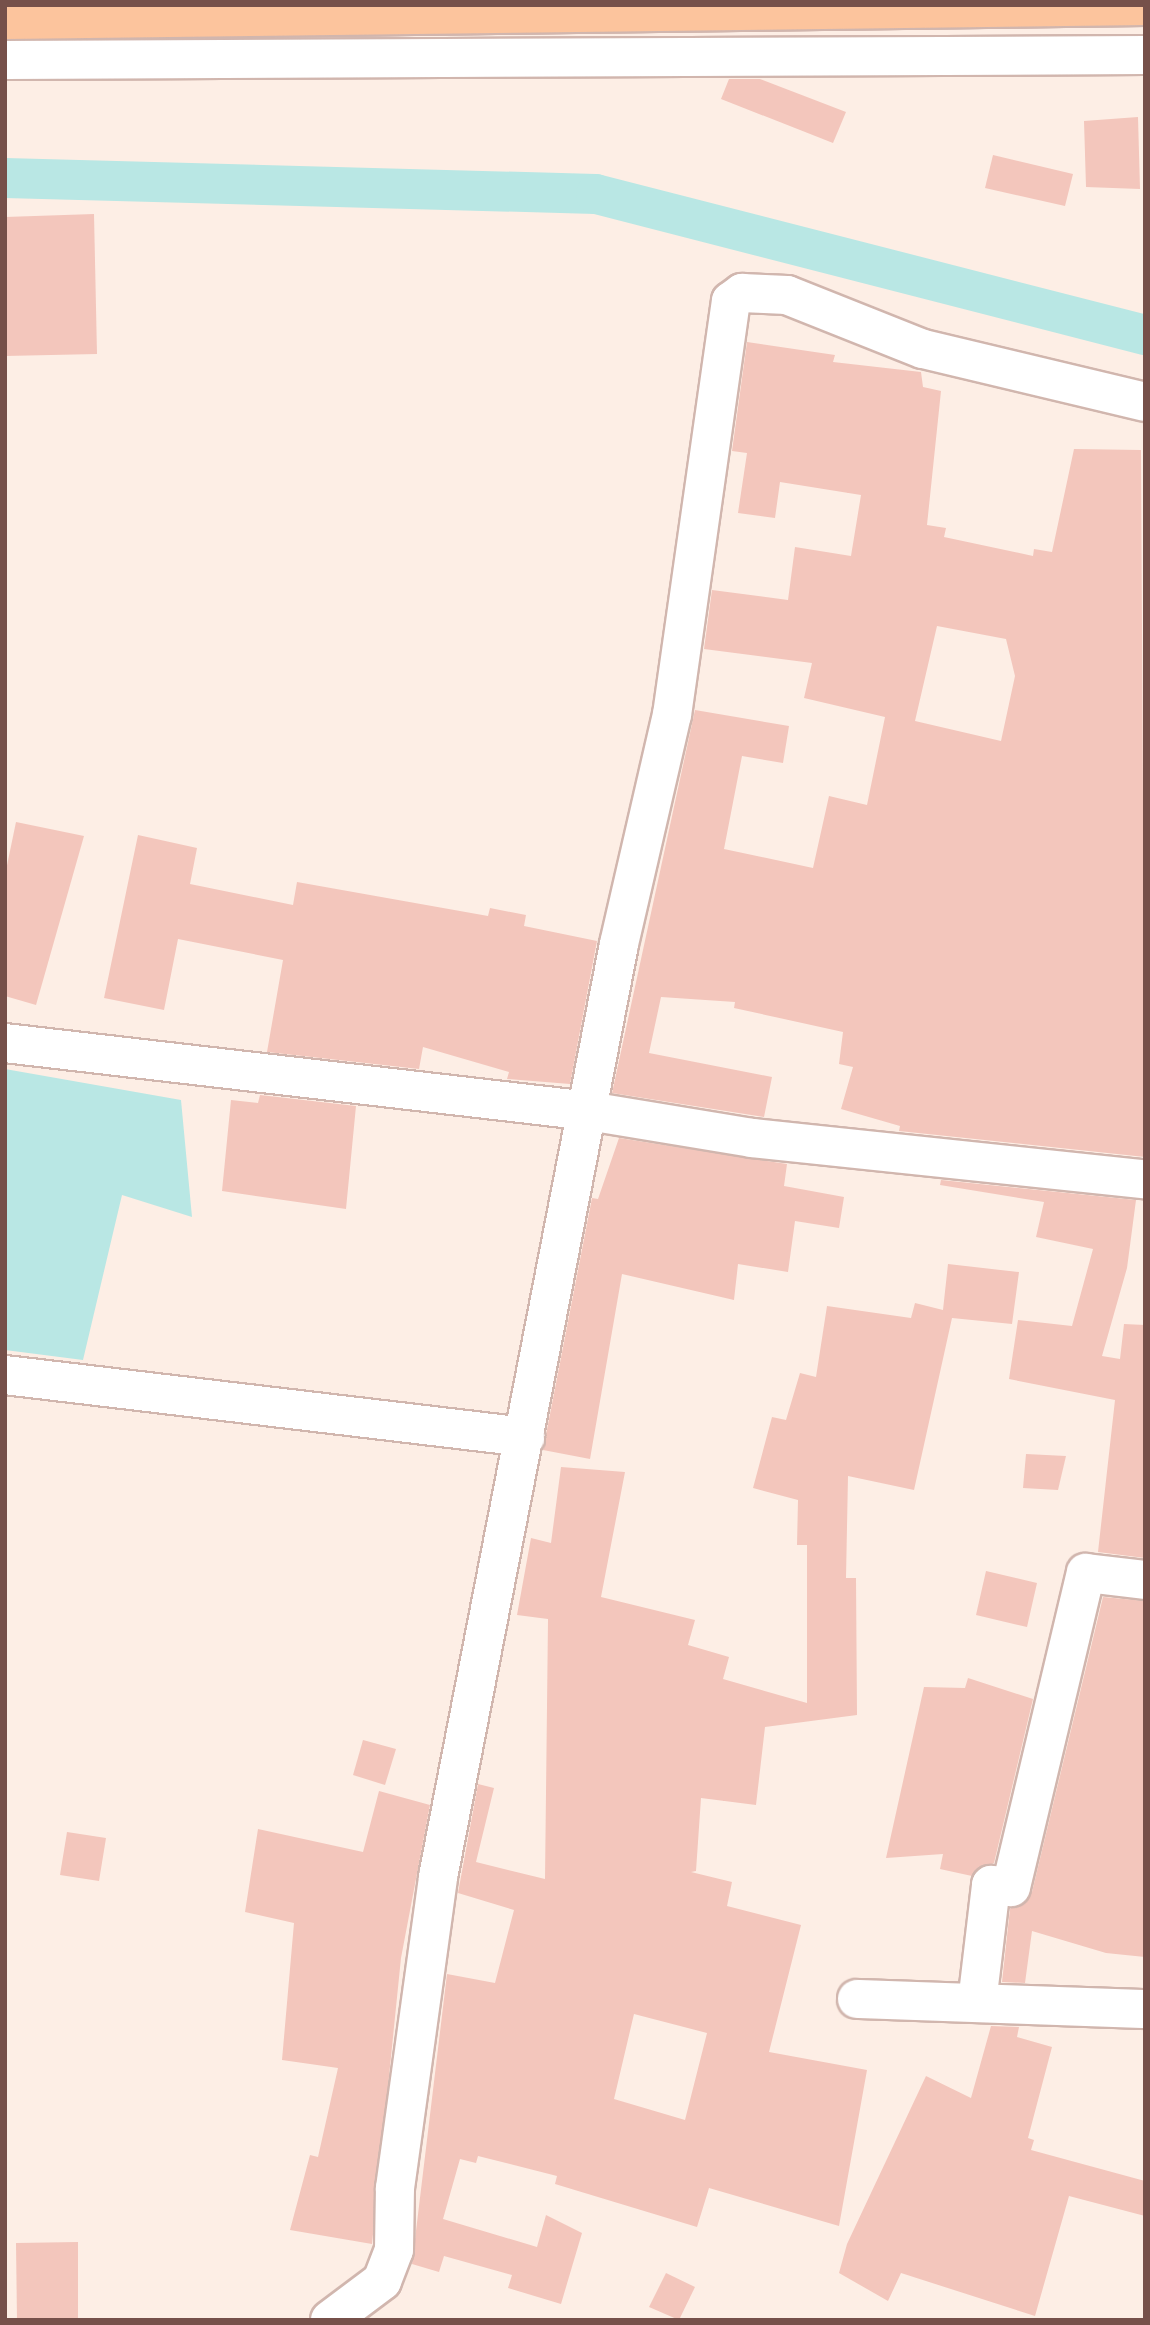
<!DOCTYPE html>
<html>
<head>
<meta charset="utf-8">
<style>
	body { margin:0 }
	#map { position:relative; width:1150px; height:2325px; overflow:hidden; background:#fdeee5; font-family:"Exo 2",sans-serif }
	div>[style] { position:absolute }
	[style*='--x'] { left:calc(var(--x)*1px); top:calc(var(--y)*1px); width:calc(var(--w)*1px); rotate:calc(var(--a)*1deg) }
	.water>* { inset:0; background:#b9e7e4 }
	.canal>* { height:40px; margin:-20px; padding:0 20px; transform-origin:20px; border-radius:20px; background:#b9e7e4 }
	.building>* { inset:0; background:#f3c6bc }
	.roads { filter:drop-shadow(2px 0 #d1b6ae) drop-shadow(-2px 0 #d1b6ae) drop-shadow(0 2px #d1b6ae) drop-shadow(0 -2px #d1b6ae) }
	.minor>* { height:38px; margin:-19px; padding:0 19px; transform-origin:19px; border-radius:19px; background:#fff }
	.major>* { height:38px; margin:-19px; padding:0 19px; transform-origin:19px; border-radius:19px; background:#fcc49d }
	span { translate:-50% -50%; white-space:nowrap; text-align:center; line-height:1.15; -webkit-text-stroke:5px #fff3ec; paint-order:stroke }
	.frame { position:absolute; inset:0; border:7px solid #76504a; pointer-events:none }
</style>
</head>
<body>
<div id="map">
	<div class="water">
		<i style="clip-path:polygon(5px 1069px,181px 1100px,192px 1217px,122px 1195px,83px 1360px,5px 1350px)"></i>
	</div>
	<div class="canal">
		<i style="--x:5;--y:178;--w:591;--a:1.55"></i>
		<i style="--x:596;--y:194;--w:567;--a:14.4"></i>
	</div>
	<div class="building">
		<i style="clip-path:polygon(729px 79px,760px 79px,846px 112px,833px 143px,721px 99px)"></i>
		<i style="clip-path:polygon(1138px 117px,1140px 189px,1086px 187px,1084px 121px)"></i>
		<i style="clip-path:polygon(993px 155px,1073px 174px,1065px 206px,985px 188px)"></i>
		<i style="clip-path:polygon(94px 214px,97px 354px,5px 356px,5px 217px)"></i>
		<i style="clip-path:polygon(evenodd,747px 342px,835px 355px,833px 362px,921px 372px,923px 387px,941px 391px,927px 525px,946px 528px,944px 537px,1033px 556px,1034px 549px,1052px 552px,1074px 449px,1141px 450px,1145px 1157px,899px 1131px,900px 1126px,841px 1109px,853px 1067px,839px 1064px,843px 1032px,734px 1008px,735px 1002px,661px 997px,649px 1053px,772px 1077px,764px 1117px,612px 1093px,695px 710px,789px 726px,783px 763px,742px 756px,724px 849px,813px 868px,829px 796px,867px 805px,885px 717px,804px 698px,812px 663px,704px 649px,712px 590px,788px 600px,795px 547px,851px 556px,861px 495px,780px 482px,775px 518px,738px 513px,747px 453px,732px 451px,747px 342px,937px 626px,1006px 639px,1015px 676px,1001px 741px,915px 721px,937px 626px)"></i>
		<i style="clip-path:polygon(16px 822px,84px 836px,36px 1005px,5px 996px,5px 875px)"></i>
		<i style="clip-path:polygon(138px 835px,197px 848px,190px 884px,293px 905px,297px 882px,488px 916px,490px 908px,526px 915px,524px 926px,597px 941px,570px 1084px,507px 1079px,509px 1072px,423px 1047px,419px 1069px,267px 1052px,283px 960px,178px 939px,164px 1010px,104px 998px)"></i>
		<i style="clip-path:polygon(260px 1095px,356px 1106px,346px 1209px,222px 1191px,231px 1100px,258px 1103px)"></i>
		<i style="clip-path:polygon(619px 1138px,787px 1164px,784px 1186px,844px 1197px,839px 1228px,795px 1221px,788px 1272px,738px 1264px,734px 1300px,622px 1274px,590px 1459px,543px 1450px,592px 1198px,598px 1199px)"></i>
		<i style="clip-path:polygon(941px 1180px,1136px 1200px,1127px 1268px,1102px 1356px,1120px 1359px,1124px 1324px,1145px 1325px,1145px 1558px,1098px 1552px,1115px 1400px,1009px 1379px,1018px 1320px,1072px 1326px,1093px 1249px,1036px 1237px,1044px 1202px,940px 1185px)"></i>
		<i style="clip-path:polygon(evenodd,948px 1264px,1019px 1272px,1012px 1324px,952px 1318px,914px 1490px,848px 1476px,846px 1578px,856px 1578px,857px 1715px,765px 1727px,756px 1805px,701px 1798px,696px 1871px,691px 1872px,732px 1882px,727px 1906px,801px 1925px,769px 2052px,867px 2070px,839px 2226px,709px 2188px,697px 2227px,555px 2184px,557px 2176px,478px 2156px,476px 2163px,460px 2159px,443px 2219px,537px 2247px,546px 2215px,582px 2233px,561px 2304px,508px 2288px,512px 2275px,444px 2256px,439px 2272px,412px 2264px,447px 1974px,495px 1983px,514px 1910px,458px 1893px,478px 1784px,494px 1788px,476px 1862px,545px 1879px,548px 1619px,517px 1615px,531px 1538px,551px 1543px,561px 1467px,625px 1472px,601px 1597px,695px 1620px,688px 1645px,729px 1657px,723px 1679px,807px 1703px,807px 1545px,797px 1545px,798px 1500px,753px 1488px,772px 1417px,786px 1420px,800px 1373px,816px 1377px,827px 1306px,911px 1318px,915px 1303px,943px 1310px,948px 1264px,634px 2014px,707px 2033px,685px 2120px,614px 2099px,634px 2014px)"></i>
		<i style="clip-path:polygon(1026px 1454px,1066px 1456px,1058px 1490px,1023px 1488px)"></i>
		<i style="clip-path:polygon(986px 1571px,1037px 1583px,1027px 1627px,976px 1615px)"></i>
		<i style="clip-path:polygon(1103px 1597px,1145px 1601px,1145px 1957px,1106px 1953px,1032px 1931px,1025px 1983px,1002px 1982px,1010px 1909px,1032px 1892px)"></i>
		<i style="clip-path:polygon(968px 1678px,1033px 1699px,994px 1863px,972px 1876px,940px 1869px,943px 1854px,886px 1858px,924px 1687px,965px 1688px)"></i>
		<i style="clip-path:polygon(363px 1740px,396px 1749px,385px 1785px,353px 1775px)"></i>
		<i style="clip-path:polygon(379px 1791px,430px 1805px,401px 1958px,372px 2244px,290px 2230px,310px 2155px,318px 2157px,338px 2068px,282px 2060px,294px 1923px,245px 1912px,258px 1829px,363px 1852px)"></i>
		<i style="clip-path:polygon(67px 1832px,106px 1838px,99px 1881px,60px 1875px)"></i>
		<i style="clip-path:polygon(991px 2026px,1019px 2027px,1017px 2037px,1052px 2047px,1028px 2138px,1034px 2140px,1031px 2150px,1145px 2181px,1145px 2216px,1069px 2196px,1035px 2316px,901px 2273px,888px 2301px,839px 2273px,847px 2244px,926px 2076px,971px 2098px)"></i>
		<i style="clip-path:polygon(78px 2242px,78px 2320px,17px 2320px,16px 2243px)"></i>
		<i style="clip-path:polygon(666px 2273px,695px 2287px,679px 2320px,649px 2307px)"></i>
	</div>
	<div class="roads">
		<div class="minor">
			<i style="--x:5;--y:60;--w:1140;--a:-0.25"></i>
			<i style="--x:5;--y:1043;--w:588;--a:6.64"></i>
			<i style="--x:589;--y:1111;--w:165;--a:9.4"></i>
			<i style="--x:752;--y:1138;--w:395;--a:6"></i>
			<i style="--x:5;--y:1375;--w:524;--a:6.8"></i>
			<i style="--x:857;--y:1999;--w:288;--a:2"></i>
			<i style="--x:977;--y:2003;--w:119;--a:-83.2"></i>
			<i style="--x:991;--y:1885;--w:20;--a:6"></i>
			<i style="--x:1011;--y:1887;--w:323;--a:-76.6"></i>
			<i style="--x:1086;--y:1573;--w:59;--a:6.8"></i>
			<i style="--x:330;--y:2320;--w:65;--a:-36.9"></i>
			<i style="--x:382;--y:2281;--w:33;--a:-69"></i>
			<i style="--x:394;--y:2250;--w:62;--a:-89.1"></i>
			<i style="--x:395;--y:2188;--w:314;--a:-82.1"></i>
			<i style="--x:438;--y:1877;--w:950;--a:-79.02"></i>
			<i style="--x:619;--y:944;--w:235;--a:-77"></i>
			<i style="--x:672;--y:715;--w:418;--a:-81.9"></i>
			<i style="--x:731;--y:301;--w:14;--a:-36"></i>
			<i style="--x:742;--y:293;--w:45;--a:2.5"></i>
			<i style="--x:787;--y:295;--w:146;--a:21.7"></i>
			<i style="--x:923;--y:349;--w:228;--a:13.4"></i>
		</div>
		<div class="major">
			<i style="--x:5;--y:20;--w:1140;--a:-0.7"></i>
		</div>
	</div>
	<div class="frame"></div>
</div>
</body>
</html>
